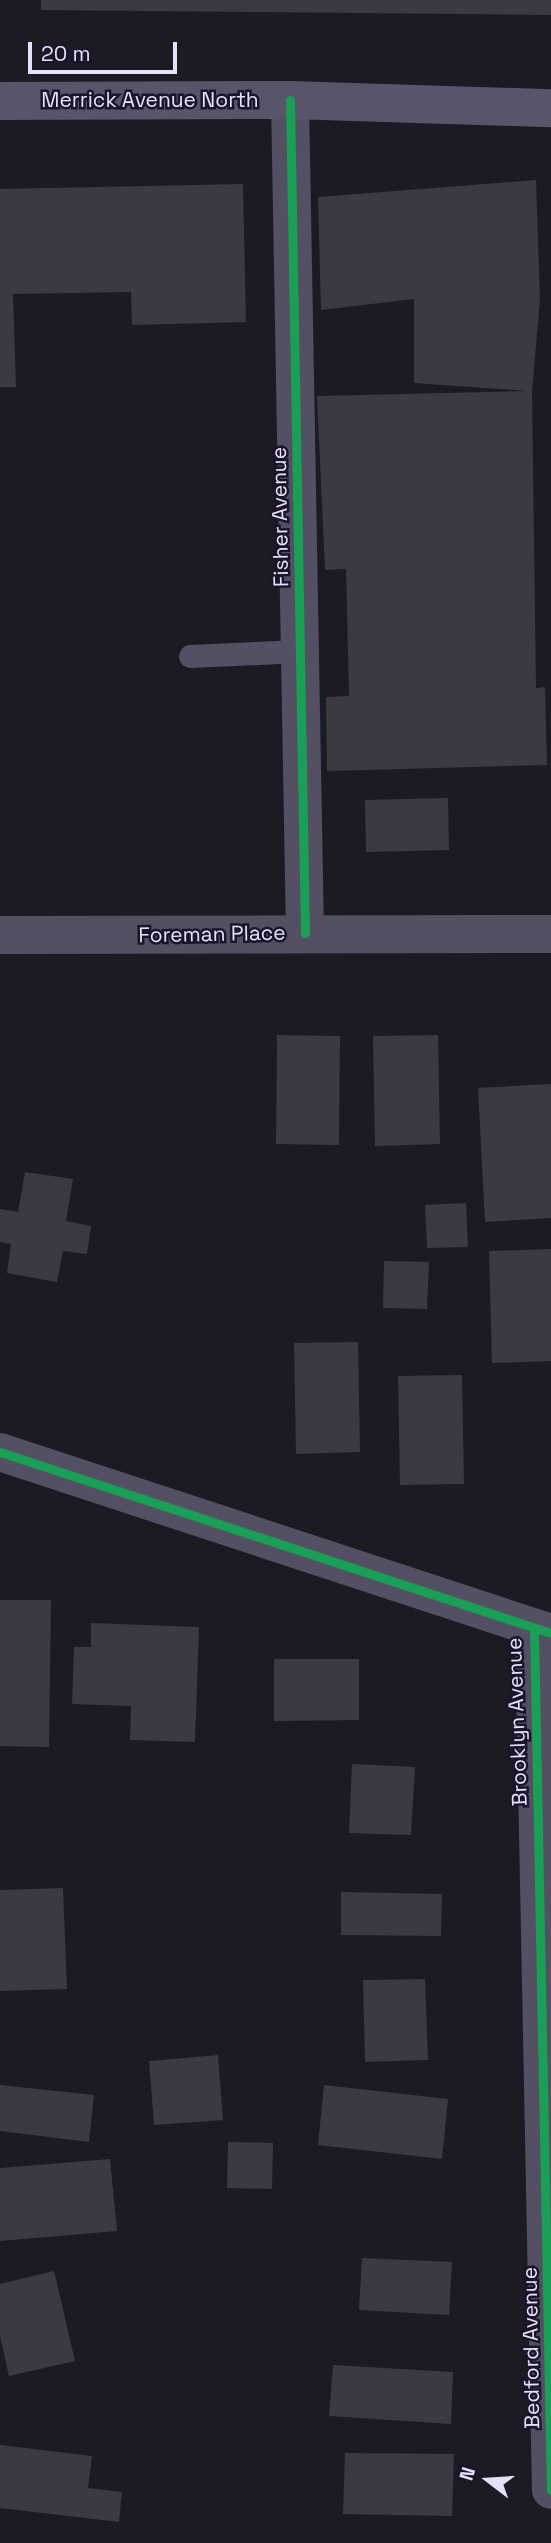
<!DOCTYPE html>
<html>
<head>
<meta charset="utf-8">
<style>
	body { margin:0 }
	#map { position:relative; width:551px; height:2543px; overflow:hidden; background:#1d1a24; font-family:"Space Grotesk",sans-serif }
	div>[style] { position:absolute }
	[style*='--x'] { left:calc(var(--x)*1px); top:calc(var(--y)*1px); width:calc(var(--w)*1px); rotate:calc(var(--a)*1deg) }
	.building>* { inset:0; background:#3c3945 }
	.lane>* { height:23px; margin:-11.5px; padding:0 11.5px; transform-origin:11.5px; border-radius:11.5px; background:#535063 }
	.street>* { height:38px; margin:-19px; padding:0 19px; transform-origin:19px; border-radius:19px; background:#535063 }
	.secondary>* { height:38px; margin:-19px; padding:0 19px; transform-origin:19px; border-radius:19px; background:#585469 }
	.cycleway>* { height:9px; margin:-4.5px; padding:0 4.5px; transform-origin:4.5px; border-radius:4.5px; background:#1a9f57 }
	span { translate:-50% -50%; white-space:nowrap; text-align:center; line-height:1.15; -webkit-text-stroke:5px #1b1529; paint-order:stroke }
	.street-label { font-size:21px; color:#e7e0fb }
	.north { position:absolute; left:453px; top:2445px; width:70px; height:70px; -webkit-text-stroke:5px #1b1529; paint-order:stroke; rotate:287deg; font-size:19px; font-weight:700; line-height:28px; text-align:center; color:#e7e0fb }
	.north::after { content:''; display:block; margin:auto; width:24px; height:32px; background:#e7e0fb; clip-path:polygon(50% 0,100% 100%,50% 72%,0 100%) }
	.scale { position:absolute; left:28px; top:42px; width:149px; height:32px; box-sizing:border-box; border:4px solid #e7e0fb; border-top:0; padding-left:9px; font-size:21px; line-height:24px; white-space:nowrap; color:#e7e0fb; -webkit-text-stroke:5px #1b1529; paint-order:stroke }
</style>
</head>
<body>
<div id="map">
	<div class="building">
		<i style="clip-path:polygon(41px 0,551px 0,551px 15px,41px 10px)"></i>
		<i style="clip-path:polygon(536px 180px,540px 300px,532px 391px,536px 688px,545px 687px,547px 765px,327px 771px,326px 697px,349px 696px,346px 569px,325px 570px,317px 396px,528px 391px,414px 383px,414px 299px,321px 310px,318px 197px)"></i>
		<i style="clip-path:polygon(243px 184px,246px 322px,132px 325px,131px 292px,13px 294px,16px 387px,0 387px,0 189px)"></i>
		<i style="clip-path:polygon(448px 798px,449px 850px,366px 852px,365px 800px)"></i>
		<i style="clip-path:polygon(277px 1035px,340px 1036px,339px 1145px,276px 1144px)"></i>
		<i style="clip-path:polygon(438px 1035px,440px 1144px,375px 1146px,373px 1036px)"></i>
		<i style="clip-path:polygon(551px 1084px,551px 1218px,485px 1222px,478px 1088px)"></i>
		<i style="clip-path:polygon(25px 1172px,73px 1179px,66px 1221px,91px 1226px,87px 1254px,63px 1251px,57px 1282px,7px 1273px,11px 1244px,0 1242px,0 1209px,18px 1212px)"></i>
		<i style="clip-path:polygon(466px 1203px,468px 1247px,427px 1248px,425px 1205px)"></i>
		<i style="clip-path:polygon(551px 1249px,551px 1361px,492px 1363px,489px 1251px)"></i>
		<i style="clip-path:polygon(384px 1261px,429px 1262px,427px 1309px,383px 1308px)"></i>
		<i style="clip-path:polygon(358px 1342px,360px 1452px,296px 1454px,294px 1343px)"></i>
		<i style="clip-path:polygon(462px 1375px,464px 1484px,400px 1485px,398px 1376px)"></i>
		<i style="clip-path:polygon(0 1600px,51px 1600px,49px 1747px,0 1746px)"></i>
		<i style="clip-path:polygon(91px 1623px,199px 1627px,195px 1742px,130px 1740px,131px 1706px,72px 1704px,74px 1647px,91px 1647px)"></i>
		<i style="clip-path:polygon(274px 1659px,359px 1659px,359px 1720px,274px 1721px)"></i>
		<i style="clip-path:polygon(352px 1764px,415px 1767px,411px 1835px,349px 1833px)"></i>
		<i style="clip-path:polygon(63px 1888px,67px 1989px,0 1991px,0 1890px)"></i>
		<i style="clip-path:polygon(341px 1892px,442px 1894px,441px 1936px,341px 1935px)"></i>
		<i style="clip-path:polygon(425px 1979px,428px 2060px,365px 2062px,363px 1980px)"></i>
		<i style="clip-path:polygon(218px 2055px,223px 2120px,154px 2125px,149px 2061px)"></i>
		<i style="clip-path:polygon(0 2085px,94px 2095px,89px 2142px,0 2131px)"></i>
		<i style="clip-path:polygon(324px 2085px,448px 2099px,442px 2159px,318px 2145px)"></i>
		<i style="clip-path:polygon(228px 2142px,273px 2143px,272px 2189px,227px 2188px)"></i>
		<i style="clip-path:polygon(110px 2159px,117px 2231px,0 2241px,0 2168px)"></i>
		<i style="clip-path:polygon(362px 2258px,452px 2262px,449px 2315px,359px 2310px)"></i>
		<i style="clip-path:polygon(54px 2271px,75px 2361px,9px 2376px,0 2336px,0 2284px)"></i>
		<i style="clip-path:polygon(333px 2365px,453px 2372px,451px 2424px,329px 2416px)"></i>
		<i style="clip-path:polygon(0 2445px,92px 2456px,88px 2488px,122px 2492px,119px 2522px,0 2508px)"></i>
		<i style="clip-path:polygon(345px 2453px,454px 2454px,452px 2516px,343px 2514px)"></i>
	</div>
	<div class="lane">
		<i style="--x:190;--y:656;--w:110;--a:-2.6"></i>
	</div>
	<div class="street">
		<i style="--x:290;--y:100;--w:833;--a:88.97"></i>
		<i style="--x:0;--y:935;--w:551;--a:-0.1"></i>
		<i style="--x:0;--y:1452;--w:580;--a:18.19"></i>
		<i style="--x:534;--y:1629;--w:861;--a:88.87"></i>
	</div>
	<div class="secondary">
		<i style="--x:0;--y:101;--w:290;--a:-0.2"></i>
		<i style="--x:290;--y:100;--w:261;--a:1.8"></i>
	</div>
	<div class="cycleway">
		<i style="--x:290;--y:100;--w:833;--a:88.97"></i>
		<i style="--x:0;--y:1452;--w:580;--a:18.19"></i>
		<i style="--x:534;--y:1629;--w:861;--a:88.87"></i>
	</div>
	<div class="street-label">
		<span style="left:150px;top:100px">Merrick Avenue North</span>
		<span style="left:280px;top:517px;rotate:-91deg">Fisher Avenue</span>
		<span style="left:212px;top:934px;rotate:-1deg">Foreman Place</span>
		<span style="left:517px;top:1722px;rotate:-92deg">Brooklyn Avenue</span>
		<span style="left:531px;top:2348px;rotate:-91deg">Bedford Avenue</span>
	</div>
	<div class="north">N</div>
	<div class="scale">20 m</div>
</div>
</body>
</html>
